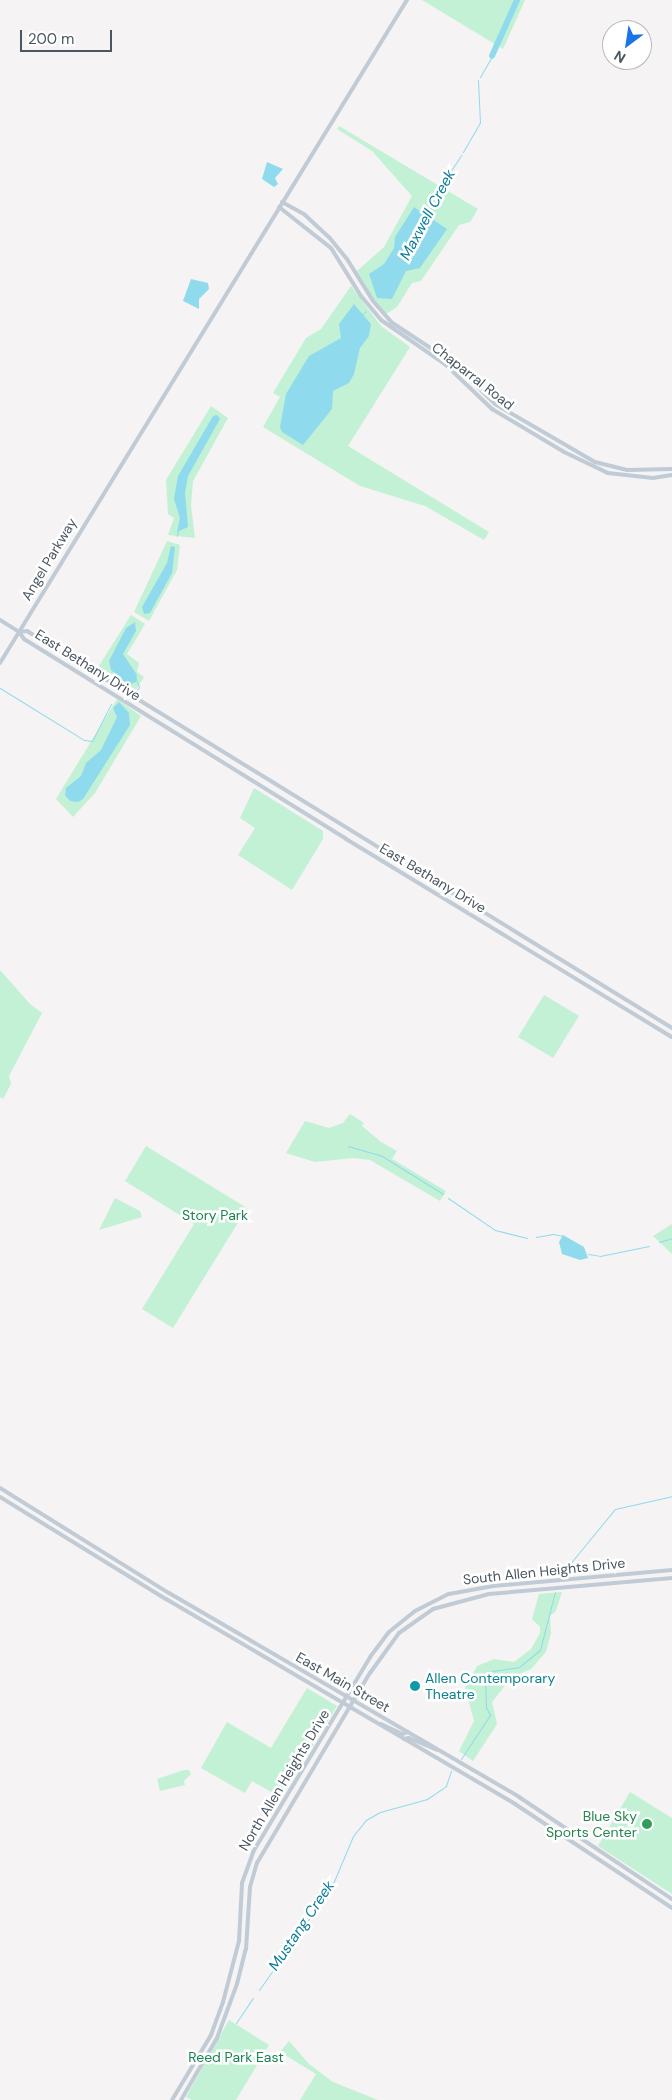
<!DOCTYPE html>
<html>
<head>
<meta charset="utf-8">
<style>
	body { margin:0 }
	#map { position:relative; width:672px; height:2100px; overflow:hidden; background:#f5f3f3; font-family:"DM Sans",sans-serif }
	div>[style] { position:absolute }
	[style*='--x'] { left:calc(var(--x)*1px); top:calc(var(--y)*1px); width:calc(var(--w)*1px); rotate:calc(var(--a)*1deg) }
	.green>* { inset:0; background:#c3f1d5 }
	.water>* { inset:0; background:#90daee }
	.stream>* { height:1px; margin:-0.5px; padding:0 0.5px; transform-origin:0.5px; border-radius:0.5px; background:#90daee }
	.river>* { height:5.5px; margin:-2.75px; padding:0 2.75px; transform-origin:2.75px; border-radius:2.75px; background:#90daee }
	.secondary>* { height:4px; margin:-2px; padding:0 2px; transform-origin:2px; border-radius:2px; background:#c1cbd6 }
	.dots>* { width:14px; height:14px; translate:-50% -50%; box-sizing:border-box; border:2px solid #fff; border-radius:50% }
	span { translate:-50% -50%; white-space:nowrap; text-align:center; line-height:1.15; -webkit-text-stroke:5px #fff; paint-order:stroke }
	.street-label { font-size:14px; color:#4a5661 }
	.park-label { font-size:14px; color:#17864f }
	.culture-label { font-size:14px; color:#0d838f }
	.left { translate:0 -50%; text-align:left }
	.leisure-label { font-size:14px; color:#27864d }
	.right { translate:-100% -50%; text-align:right }
	.water-label { font-size:15px; color:#0c7c9b; font-style:italic }
	.north { position:absolute; left:602px; top:20px; width:50px; height:50px; box-sizing:border-box; background:#fff; border:1px solid #b7bbc0; border-radius:50%; rotate:211deg; font-size:14px; font-weight:700; line-height:20px; text-align:center; color:#4a5661 }
	.north::after { content:''; display:block; margin:auto; width:18px; height:22px; background:#1a73e8; clip-path:polygon(50% 0,100% 100%,50% 72%,0 100%) }
	.scale { position:absolute; left:20px; top:30px; width:92px; height:22px; box-sizing:border-box; border:2px solid #4a5661; border-top:0; padding-left:6px; font-size:15px; line-height:18px; white-space:nowrap; color:#4a5661; -webkit-text-stroke:4px #fff; paint-order:stroke }
</style>
</head>
<body>
<div id="map">
	<div class="green">
		<i style="clip-path:polygon(422px 0,525px 0,503px 49px)"></i>
		<i style="clip-path:polygon(339px 126px,478px 209px,470px 222px,459px 225px,421px 281px,412px 283px,397px 307px,386px 314px,373px 300px,357px 271px,384px 247px,412px 196px,372px 151px,337px 129px)"></i>
		<i style="clip-path:polygon(351px 286px,381px 326px,410px 347px,348px 446px,489px 532px,484px 540px,425px 506px,360px 486px,263px 427px,280px 397px,273px 393px,306px 338px,321px 329px)"></i>
		<i style="clip-path:polygon(211px 406px,228px 418px,193px 481px,191px 505px,195px 538px,168px 535px,174px 518px,168px 514px,166px 480px)"></i>
		<i style="clip-path:polygon(167px 541px,180px 545px,177px 570px,149px 621px,134px 612px)"></i>
		<i style="clip-path:polygon(131px 615px,145px 624px,127px 654px,139px 663px,137px 672px,144px 677px,133px 694px,97px 669px)"></i>
		<i style="clip-path:polygon(117px 699px,141px 716px,95px 793px,73px 817px,56px 799px)"></i>
		<i style="clip-path:polygon(254px 788px,323px 831px,323px 839px,292px 890px,238px 855px,255px 828px,240px 818px)"></i>
		<i style="clip-path:polygon(0 970px,30px 1004px,42px 1013px,9px 1076px,11px 1084px,3px 1099px,0 1097px)"></i>
		<i style="clip-path:polygon(544px 995px,579px 1016px,553px 1058px,518px 1037px)"></i>
		<i style="clip-path:polygon(350px 1114px,364px 1123px,362px 1126px,381px 1142px,397px 1151px,392px 1159px,446px 1191px,440px 1201px,370px 1160px,353px 1158px,315px 1162px,286px 1153px,305px 1121px,329px 1128px,343px 1123px)"></i>
		<i style="clip-path:polygon(146px 1146px,247px 1208px,173px 1328px,142px 1309px,194px 1224px,125px 1181px)"></i>
		<i style="clip-path:polygon(115px 1198px,140px 1211px,142px 1217px,99px 1230px)"></i>
		<i style="clip-path:polygon(672px 1224px,672px 1254px,653px 1236px)"></i>
		<i style="clip-path:polygon(562px 1592px,556px 1611px,550px 1616px,551px 1633px,546px 1652px,531px 1669px,512px 1677px,492px 1702px,497px 1724px,473px 1761px,459px 1751px,474px 1721px,465px 1688px,477px 1666px,494px 1659px,514px 1662px,531px 1649px,540px 1633px,540px 1627px,532px 1619px,539px 1594px)"></i>
		<i style="clip-path:polygon(307px 1688px,337px 1706px,282px 1798px,252px 1781px,245px 1793px,201px 1768px,227px 1722px,271px 1748px)"></i>
		<i style="clip-path:polygon(184px 1770px,189px 1770px,191px 1774px,184px 1781px,185px 1785px,160px 1791px,157px 1779px)"></i>
		<i style="clip-path:polygon(630px 1792px,672px 1818px,672px 1894px,598px 1846px)"></i>
		<i style="clip-path:polygon(229px 2020px,269px 2045px,236px 2100px,192px 2100px,186px 2097px)"></i>
		<i style="clip-path:polygon(289px 2041px,309px 2064px,333px 2082px,378px 2100px,300px 2100px,316px 2074px,280px 2052px)"></i>
	</div>
	<div class="water">
		<i style="clip-path:polygon(267px 162px,283px 169px,275px 178px,278px 184px,274px 187px,262px 179px)"></i>
		<i style="clip-path:polygon(414px 207px,447px 229px,420px 268px,406px 271px,392px 299px,377px 298px,369px 274px,384px 264px,394px 248px,395px 237px)"></i>
		<i style="clip-path:polygon(191px 279px,208px 283px,209px 289px,199px 299px,199px 309px,183px 301px)"></i>
		<i style="clip-path:polygon(354px 304px,371px 324px,369px 336px,360px 348px,354px 374px,349px 383px,333px 391px,332px 409px,303px 445px,282px 432px,280px 427px,286px 394px,309px 356px,341px 338px,339px 324px)"></i>
		<i style="clip-path:polygon(217px 415px,220px 419px,188px 476px,185px 493px,188px 527px,177px 532px,180px 518px,174px 499px,178px 476px,213px 416px)"></i>
		<i style="clip-path:polygon(171px 546px,175px 547px,172px 573px,150px 613px,144px 614px,142px 607px,167px 563px)"></i>
		<i style="clip-path:polygon(135px 622px,136px 631px,123px 654px,137px 675px,136px 682px,128px 685px,111px 670px,109px 661px,126px 628px)"></i>
		<i style="clip-path:polygon(119px 702px,129px 713px,130px 725px,83px 799px,78px 802px,70px 801px,65px 795px,66px 788px,81px 776px,86px 763px,101px 750px,117px 717px,113px 708px)"></i>
		<i style="clip-path:polygon(563px 1235px,584px 1247px,588px 1258px,580px 1260px,562px 1254px,559px 1242px)"></i>
	</div>
	<div class="stream">
		<i style="--x:480;--y:77;--w:24;--a:-60"></i>
		<i style="--x:463;--y:152;--w:34;--a:-60"></i>
		<i style="--x:480;--y:123;--w:43;--a:-92.7"></i>
		<i style="--x:426;--y:214;--w:28;--a:-52"></i>
		<i style="--x:443;--y:192;--w:12;--a:-81"></i>
		<i style="--x:445;--y:180;--w:30;--a:-57"></i>
		<i style="--x:363;--y:314;--w:4;--a:-45"></i>
		<i style="--x:177;--y:536;--w:5;--a:-79"></i>
		<i style="--x:0;--y:688;--w:99;--a:31.8"></i>
		<i style="--x:84;--y:740;--w:8;--a:7"></i>
		<i style="--x:92;--y:741;--w:42;--a:-62.8"></i>
		<i style="--x:135;--y:693;--w:7;--a:-56"></i>
		<i style="--x:139;--y:687;--w:9;--a:-111"></i>
		<i style="--x:348;--y:1146;--w:35;--a:16"></i>
		<i style="--x:382;--y:1156;--w:72;--a:31.9"></i>
		<i style="--x:448;--y:1198;--w:57;--a:34.2"></i>
		<i style="--x:495;--y:1230;--w:33;--a:14"></i>
		<i style="--x:536;--y:1237;--w:17;--a:-10"></i>
		<i style="--x:553;--y:1234;--w:10;--a:11"></i>
		<i style="--x:659;--y:1242;--w:14;--a:-17"></i>
		<i style="--x:588;--y:1254;--w:12;--a:9"></i>
		<i style="--x:600;--y:1256;--w:50;--a:-11.5"></i>
		<i style="--x:564;--y:1571;--w:80;--a:-50.6"></i>
		<i style="--x:615;--y:1509;--w:58;--a:-12.8"></i>
		<i style="--x:461;--y:1759;--w:53;--a:-56.6"></i>
		<i style="--x:490;--y:1715;--w:9;--a:-117"></i>
		<i style="--x:486;--y:1707;--w:26;--a:-92"></i>
		<i style="--x:485;--y:1681;--w:12;--a:-55"></i>
		<i style="--x:492;--y:1671;--w:27;--a:-8"></i>
		<i style="--x:519;--y:1667;--w:27;--a:-39"></i>
		<i style="--x:540;--y:1650;--w:60;--a:-75.5"></i>
		<i style="--x:259;--y:1990;--w:127;--a:-54.9"></i>
		<i style="--x:332;--y:1886;--w:54;--a:-67.2"></i>
		<i style="--x:353;--y:1836;--w:21;--a:-51"></i>
		<i style="--x:366;--y:1820;--w:16;--a:-30"></i>
		<i style="--x:380;--y:1812;--w:49;--a:-15.5"></i>
		<i style="--x:427;--y:1799;--w:23;--a:-34"></i>
		<i style="--x:446;--y:1786;--w:16;--a:-72"></i>
		<i style="--x:236;--y:2023;--w:30;--a:-56"></i>
	</div>
	<div class="river">
		<i style="--x:492;--y:56;--w:61;--a:-65.9"></i>
	</div>
	<div class="secondary">
		<i style="--x:282;--y:202;--w:26;--a:29"></i>
		<i style="--x:305;--y:215;--w:33;--a:43"></i>
		<i style="--x:329;--y:237;--w:28;--a:51"></i>
		<i style="--x:347;--y:259;--w:49;--a:58.2"></i>
		<i style="--x:373;--y:301;--w:28;--a:49"></i>
		<i style="--x:391;--y:322;--w:73;--a:33.3"></i>
		<i style="--x:452;--y:362;--w:60;--a:44.3"></i>
		<i style="--x:495;--y:404;--w:116;--a:30.1"></i>
		<i style="--x:595;--y:462;--w:33;--a:14"></i>
		<i style="--x:627;--y:470;--w:45;--a:-1.3"></i>
		<i style="--x:279;--y:207;--w:66;--a:38.3"></i>
		<i style="--x:331;--y:248;--w:57;--a:58"></i>
		<i style="--x:361;--y:296;--w:31;--a:50"></i>
		<i style="--x:381;--y:320;--w:79;--a:34.7"></i>
		<i style="--x:446;--y:365;--w:64;--a:43.7"></i>
		<i style="--x:492;--y:409;--w:84;--a:30.8"></i>
		<i style="--x:564;--y:452;--w:49;--a:25.5"></i>
		<i style="--x:608;--y:473;--w:45;--a:6.3"></i>
		<i style="--x:653;--y:478;--w:19;--a:-9"></i>
		<i style="--x:0;--y:620;--w:22;--a:32"></i>
		<i style="--x:19;--y:632;--w:9;--a:54"></i>
		<i style="--x:24;--y:639;--w:379;--a:31.8"></i>
		<i style="--x:346;--y:839;--w:381;--a:31.3"></i>
		<i style="--x:19;--y:632;--w:8;--a:-7"></i>
		<i style="--x:27;--y:631;--w:757;--a:31.61"></i>
		<i style="--x:0;--y:663;--w:778;--a:-58.46"></i>
		<i style="--x:0;--y:1488;--w:199;--a:31.9"></i>
		<i style="--x:169;--y:1593;--w:405;--a:30.2"></i>
		<i style="--x:519;--y:1797;--w:184;--a:33.7"></i>
		<i style="--x:0;--y:1497;--w:195;--a:31.6"></i>
		<i style="--x:166;--y:1599;--w:405;--a:30.4"></i>
		<i style="--x:515;--y:1804;--w:188;--a:33.5"></i>
		<i style="--x:381;--y:1724;--w:23;--a:25"></i>
		<i style="--x:402;--y:1734;--w:6;--a:-18"></i>
		<i style="--x:404;--y:1739;--w:5;--a:-11"></i>
		<i style="--x:409;--y:1738;--w:30;--a:23"></i>
		<i style="--x:172;--y:2100;--w:76;--a:-59"></i>
		<i style="--x:211;--y:2035;--w:35;--a:-70"></i>
		<i style="--x:223;--y:2002;--w:63;--a:-75.3"></i>
		<i style="--x:239;--y:1941;--w:58;--a:-87"></i>
		<i style="--x:242;--y:1883;--w:33;--a:-70"></i>
		<i style="--x:253;--y:1852;--w:227;--a:-59"></i>
		<i style="--x:370;--y:1657;--w:31;--a:-53"></i>
		<i style="--x:389;--y:1632;--w:33;--a:-39"></i>
		<i style="--x:415;--y:1611;--w:38;--a:-27"></i>
		<i style="--x:449;--y:1594;--w:45;--a:-10.3"></i>
		<i style="--x:493;--y:1586;--w:180;--a:-5.1"></i>
		<i style="--x:181;--y:2100;--w:72;--a:-59.9"></i>
		<i style="--x:217;--y:2038;--w:58;--a:-69.7"></i>
		<i style="--x:237;--y:1984;--w:36;--a:-76"></i>
		<i style="--x:246;--y:1949;--w:62;--a:-86.3"></i>
		<i style="--x:250;--y:1887;--w:25;--a:-74"></i>
		<i style="--x:257;--y:1863;--w:221;--a:-59.3"></i>
		<i style="--x:370;--y:1673;--w:49;--a:-54.1"></i>
		<i style="--x:399;--y:1633;--w:42;--a:-35.2"></i>
		<i style="--x:433;--y:1609;--w:58;--a:-15"></i>
		<i style="--x:489;--y:1594;--w:184;--a:-5"></i>
	</div>
	<div class="dots">
		<i style="left:415px;top:1686px;background:#0f9aa8"></i>
		<i style="left:647px;top:1824px;background:#2e9e5b"></i>
	</div>
	<div class="street-label">
		<span style="left:473px;top:376px;rotate:38deg">Chaparral Road</span>
		<span style="left:49px;top:559px;rotate:-59deg">Angel Parkway</span>
		<span style="left:88px;top:665px;rotate:32deg">East Bethany Drive</span>
		<span style="left:433px;top:878px;rotate:31deg">East Bethany Drive</span>
		<span style="left:544px;top:1571px;rotate:-6deg">South Allen Heights Drive</span>
		<span style="left:343px;top:1682px;rotate:30deg">East Main Street</span>
		<span style="left:284px;top:1780px;rotate:-59deg">North Allen Heights Drive</span>
	</div>
	<div class="park-label">
		<span style="left:215px;top:1215px">Story Park</span>
		<span style="left:236px;top:2057px">Reed Park East</span>
	</div>
	<div class="culture-label">
		<span class="left" style="left:425px;top:1686px">Allen Contemporary<br>Theatre</span>
	</div>
	<div class="leisure-label">
		<span class="right" style="left:637px;top:1824px">Blue Sky<br>Sports Center</span>
	</div>
	<div class="water-label">
		<span style="left:428px;top:215px;rotate:-62deg">Maxwell Creek</span>
		<span style="left:302px;top:1926px;rotate:-56deg">Mustang Creek</span>
	</div>
	<div class="north">N</div>
	<div class="scale">200 m</div>
</div>
</body>
</html>
